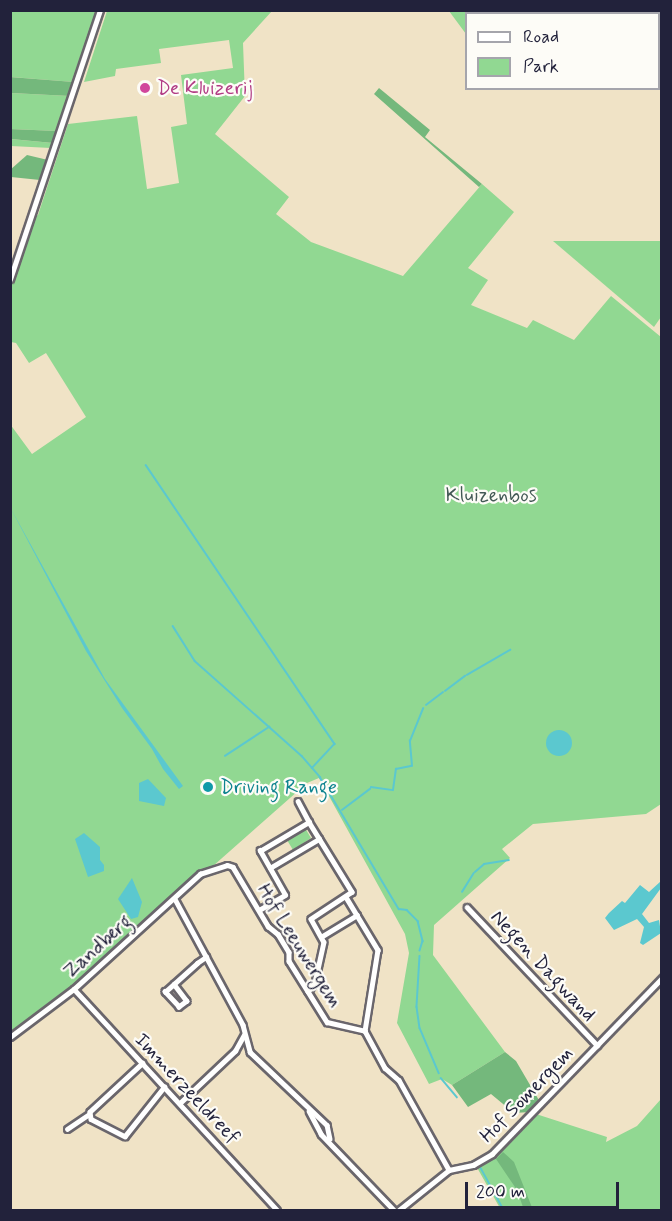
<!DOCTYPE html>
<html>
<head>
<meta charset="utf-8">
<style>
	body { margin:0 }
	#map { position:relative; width:672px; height:1221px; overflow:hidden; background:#f0e3c6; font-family:Mynerve,sans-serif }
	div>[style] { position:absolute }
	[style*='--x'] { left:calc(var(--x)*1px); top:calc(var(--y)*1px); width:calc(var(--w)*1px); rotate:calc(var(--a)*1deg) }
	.green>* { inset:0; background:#91d892 }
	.forest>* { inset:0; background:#74b87c }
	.water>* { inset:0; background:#5bc8cf }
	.round { border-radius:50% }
	.stream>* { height:1.5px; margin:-0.75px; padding:0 0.75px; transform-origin:0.75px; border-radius:0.75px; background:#5bc8cf }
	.roads { filter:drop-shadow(2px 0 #6a666c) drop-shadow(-2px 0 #6a666c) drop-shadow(0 2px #6a666c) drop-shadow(0 -2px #6a666c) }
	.minor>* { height:4.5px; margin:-2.25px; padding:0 2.25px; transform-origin:2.25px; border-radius:2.25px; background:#fff }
	.tertiary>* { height:5px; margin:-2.5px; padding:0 2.5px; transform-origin:2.5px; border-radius:2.5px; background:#fff }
	.dots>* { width:16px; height:16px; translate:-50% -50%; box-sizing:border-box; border:3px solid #fdfcf7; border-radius:50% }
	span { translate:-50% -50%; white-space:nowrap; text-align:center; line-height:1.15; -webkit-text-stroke:4.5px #fdfcf7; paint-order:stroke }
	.hotel-label { font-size:20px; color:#b23c85 }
	.left { translate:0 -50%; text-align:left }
	.park-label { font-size:20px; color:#435955 }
	.culture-label { font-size:20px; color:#0d838f }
	.street-label { font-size:20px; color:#22223b }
	.frame { position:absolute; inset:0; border:12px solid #22223b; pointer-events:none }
	.legend { position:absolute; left:465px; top:12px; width:195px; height:78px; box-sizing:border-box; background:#fdfcf7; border:2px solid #a5a5ac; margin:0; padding:8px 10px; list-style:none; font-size:18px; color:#22223b }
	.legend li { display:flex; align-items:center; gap:12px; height:30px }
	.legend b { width:30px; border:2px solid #a5a5ac }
	.scale { position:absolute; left:465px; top:1182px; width:154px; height:27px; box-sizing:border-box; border:3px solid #22223b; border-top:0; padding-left:8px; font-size:18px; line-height:21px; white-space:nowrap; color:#22223b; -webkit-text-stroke:4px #fdfcf7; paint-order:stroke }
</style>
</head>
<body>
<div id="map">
	<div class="green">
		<i style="clip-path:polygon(10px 11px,98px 11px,74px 82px,11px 77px)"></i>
		<i style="clip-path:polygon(107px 11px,272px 11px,243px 43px,245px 96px,215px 134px,289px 197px,276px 214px,311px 242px,403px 276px,482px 184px,514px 212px,468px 268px,488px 280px,471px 305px,527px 328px,533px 320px,574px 340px,611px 296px,661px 337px,661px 804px,646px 814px,533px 824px,502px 849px,510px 858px,434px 925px,433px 955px,505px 1052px,452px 1085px,442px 1079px,429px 1084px,397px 1023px,409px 953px,405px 934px,319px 778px,307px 783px,74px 989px,11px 1037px,10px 424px,32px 454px,86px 417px,46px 353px,29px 363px,16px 343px,11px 342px,11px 285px,31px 218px,38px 215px,68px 124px,137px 116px,147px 189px,179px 183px,171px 127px,187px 124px,181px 75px,233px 68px,229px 40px,159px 49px,161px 63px,116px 69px,115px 76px,84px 82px)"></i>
		<i style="clip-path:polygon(449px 11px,475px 11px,477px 13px,466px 14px,466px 34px)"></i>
		<i style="clip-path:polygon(10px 93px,70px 96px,57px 131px,11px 129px)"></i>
		<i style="clip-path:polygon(10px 139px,53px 143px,51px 148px,11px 146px)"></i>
		<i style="clip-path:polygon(553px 241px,661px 241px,661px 317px,654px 327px)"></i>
		<i style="clip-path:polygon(305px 828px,311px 838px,293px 850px,287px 840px)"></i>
		<i style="clip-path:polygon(661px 1099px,661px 1210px,501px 1210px,475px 1164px,489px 1156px,528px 1117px,536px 1114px,607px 1137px,606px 1142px,637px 1126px)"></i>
	</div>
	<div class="forest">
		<i style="clip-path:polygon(10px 77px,74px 82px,70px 96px,11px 93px)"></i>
		<i style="clip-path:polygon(379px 88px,430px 130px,425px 137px,482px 184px,479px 187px,374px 94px)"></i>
		<i style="clip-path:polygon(10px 129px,57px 131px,53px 143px,11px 139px)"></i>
		<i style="clip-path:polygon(27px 155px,48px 160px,40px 180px,11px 177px,10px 170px)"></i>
		<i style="clip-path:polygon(505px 1052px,516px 1061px,540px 1102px,530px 1112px,514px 1113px,491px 1094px,468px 1107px,452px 1085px)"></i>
		<i style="clip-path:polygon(503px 1152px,514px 1162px,533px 1210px,524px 1210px,517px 1190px,496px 1159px)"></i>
	</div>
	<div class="water">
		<i style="clip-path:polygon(10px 507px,105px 679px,183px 786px,179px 789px,163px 769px,152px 749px,122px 708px,86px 651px)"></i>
		<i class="round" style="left:546px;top:730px;width:26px;height:26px"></i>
		<i style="clip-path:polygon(148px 779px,166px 798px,164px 806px,139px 801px,139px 783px)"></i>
		<i style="clip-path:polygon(84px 833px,100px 847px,100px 860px,104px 865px,104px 871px,88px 877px,75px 839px)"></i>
		<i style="clip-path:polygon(132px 878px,142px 902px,138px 917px,131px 919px,118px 899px)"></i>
		<i style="clip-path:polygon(661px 881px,661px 888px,642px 914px,649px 923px,659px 920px,661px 933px,643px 945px,640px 943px,644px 927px,637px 919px,614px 930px,605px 918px,609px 913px,622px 901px,625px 903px,640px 885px,649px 892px)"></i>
	</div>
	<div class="stream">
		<i style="--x:146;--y:465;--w:337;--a:55.9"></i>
		<i style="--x:335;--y:744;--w:33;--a:133"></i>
		<i style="--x:173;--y:626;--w:41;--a:57.8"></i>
		<i style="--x:195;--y:661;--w:143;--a:41.6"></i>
		<i style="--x:302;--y:756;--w:28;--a:49"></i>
		<i style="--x:467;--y:675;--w:50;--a:-30.2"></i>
		<i style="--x:445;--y:691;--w:25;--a:-37"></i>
		<i style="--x:426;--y:705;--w:21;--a:-37"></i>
		<i style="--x:225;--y:756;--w:53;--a:-33.4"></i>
		<i style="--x:320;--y:777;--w:154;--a:59.1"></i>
		<i style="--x:399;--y:909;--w:8;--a:7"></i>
		<i style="--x:407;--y:910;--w:16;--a:45"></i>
		<i style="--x:418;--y:921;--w:21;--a:76"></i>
		<i style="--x:423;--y:941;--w:10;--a:107"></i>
		<i style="--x:371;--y:787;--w:22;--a:8"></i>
		<i style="--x:393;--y:790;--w:21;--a:-82"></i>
		<i style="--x:396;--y:769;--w:16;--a:-11"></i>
		<i style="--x:412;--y:766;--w:25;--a:-95"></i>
		<i style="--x:410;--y:741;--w:35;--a:-68"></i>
		<i style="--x:342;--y:810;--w:35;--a:-37"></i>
		<i style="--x:484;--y:864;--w:25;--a:-9"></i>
		<i style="--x:475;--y:872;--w:11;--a:-41"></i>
		<i style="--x:462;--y:892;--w:22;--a:-58"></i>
		<i style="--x:420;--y:956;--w:51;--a:93.4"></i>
		<i style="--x:417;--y:1007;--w:21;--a:82"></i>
		<i style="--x:420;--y:1028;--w:49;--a:67.1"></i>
		<i style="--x:441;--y:1078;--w:25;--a:50"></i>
		<i style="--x:481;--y:1168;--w:48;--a:61.3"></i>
	</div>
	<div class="roads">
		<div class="minor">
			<i style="--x:298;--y:801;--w:24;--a:62"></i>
			<i style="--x:270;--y:868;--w:57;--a:-30.6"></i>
			<i style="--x:346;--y:897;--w:62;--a:58.9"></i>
			<i style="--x:378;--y:950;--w:82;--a:99.1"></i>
			<i style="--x:175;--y:899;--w:143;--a:61.6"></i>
			<i style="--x:243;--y:1025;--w:28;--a:75"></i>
			<i style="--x:250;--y:1052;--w:106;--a:43.5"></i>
			<i style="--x:327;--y:1125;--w:14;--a:78"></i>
			<i style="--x:467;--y:907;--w:190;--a:46.7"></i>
			<i style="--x:259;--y:910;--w:30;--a:-30"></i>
			<i style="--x:285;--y:895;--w:51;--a:-119.6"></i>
			<i style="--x:260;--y:851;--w:57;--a:-30.6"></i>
			<i style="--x:309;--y:822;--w:82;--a:58.4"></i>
			<i style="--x:352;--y:892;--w:49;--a:146.6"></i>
			<i style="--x:311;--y:919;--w:26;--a:61"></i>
			<i style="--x:324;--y:942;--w:42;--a:102.4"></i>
			<i style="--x:315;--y:983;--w:11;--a:128"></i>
			<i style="--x:321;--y:937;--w:42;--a:-31.4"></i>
			<i style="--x:174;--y:984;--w:21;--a:53"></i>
			<i style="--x:187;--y:1001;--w:10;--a:143"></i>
			<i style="--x:179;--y:1007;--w:21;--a:-133"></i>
			<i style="--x:165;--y:992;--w:12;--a:-42"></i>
			<i style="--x:174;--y:984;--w:31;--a:-42"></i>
			<i style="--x:197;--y:963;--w:11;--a:-34"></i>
			<i style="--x:74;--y:989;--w:300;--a:47.4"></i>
			<i style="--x:10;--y:1037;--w:80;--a:-36.9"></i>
			<i style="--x:74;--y:989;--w:171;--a:-42.4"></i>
			<i style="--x:200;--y:874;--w:28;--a:-18"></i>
			<i style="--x:227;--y:865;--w:6;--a:18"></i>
			<i style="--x:233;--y:867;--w:69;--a:59.3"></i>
			<i style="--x:268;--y:926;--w:13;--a:39"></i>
			<i style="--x:278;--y:934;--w:21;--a:59"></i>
			<i style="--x:289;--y:952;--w:9;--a:90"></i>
			<i style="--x:289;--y:961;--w:72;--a:58.1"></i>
			<i style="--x:327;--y:1022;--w:39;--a:13"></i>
			<i style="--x:365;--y:1031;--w:42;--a:61.6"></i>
			<i style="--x:385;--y:1068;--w:18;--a:41"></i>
			<i style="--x:399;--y:1080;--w:103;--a:60.9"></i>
			<i style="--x:143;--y:1063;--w:72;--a:137.2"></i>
			<i style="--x:90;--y:1112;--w:7;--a:82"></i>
			<i style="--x:91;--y:1119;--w:38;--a:27"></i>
			<i style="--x:125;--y:1136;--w:63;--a:-51.5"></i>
			<i style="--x:180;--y:1103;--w:76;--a:-43.4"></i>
			<i style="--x:235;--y:1051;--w:18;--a:-61"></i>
			<i style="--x:309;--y:1111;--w:26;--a:62"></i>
			<i style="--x:321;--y:1134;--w:105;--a:46.2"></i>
			<i style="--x:67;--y:1129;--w:25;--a:-34"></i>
			<i style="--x:399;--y:1210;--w:64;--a:-38.7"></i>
			<i style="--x:449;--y:1170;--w:25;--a:-12"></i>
			<i style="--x:473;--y:1165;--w:22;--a:-30"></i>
			<i style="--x:492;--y:1154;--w:245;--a:-46"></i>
		</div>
		<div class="tertiary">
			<i style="--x:10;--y:279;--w:284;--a:-71.5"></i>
		</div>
	</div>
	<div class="dots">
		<i style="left:145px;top:88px;background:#d1479c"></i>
		<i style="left:208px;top:787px;background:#0f9aa8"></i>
	</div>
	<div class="hotel-label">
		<span class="left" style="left:157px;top:88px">De Kluizerij</span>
	</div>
	<div class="park-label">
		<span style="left:491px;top:495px">Kluizenbos</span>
	</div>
	<div class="culture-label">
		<span class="left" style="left:220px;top:787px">Driving Range</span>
	</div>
	<div class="street-label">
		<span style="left:299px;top:946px;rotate:58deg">Hof Leeuwergem</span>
		<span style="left:98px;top:947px;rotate:-42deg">Zandberg</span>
		<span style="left:543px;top:966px;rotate:47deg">Negen Dagwand</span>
		<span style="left:187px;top:1089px;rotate:47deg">Immerzeeldreef</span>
		<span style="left:527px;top:1095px;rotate:-46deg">Hof Somergem</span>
	</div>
	<div class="frame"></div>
	<ul class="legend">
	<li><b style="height:8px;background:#fff"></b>Road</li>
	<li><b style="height:16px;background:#91d892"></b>Park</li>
	</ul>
	<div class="scale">200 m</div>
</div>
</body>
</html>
